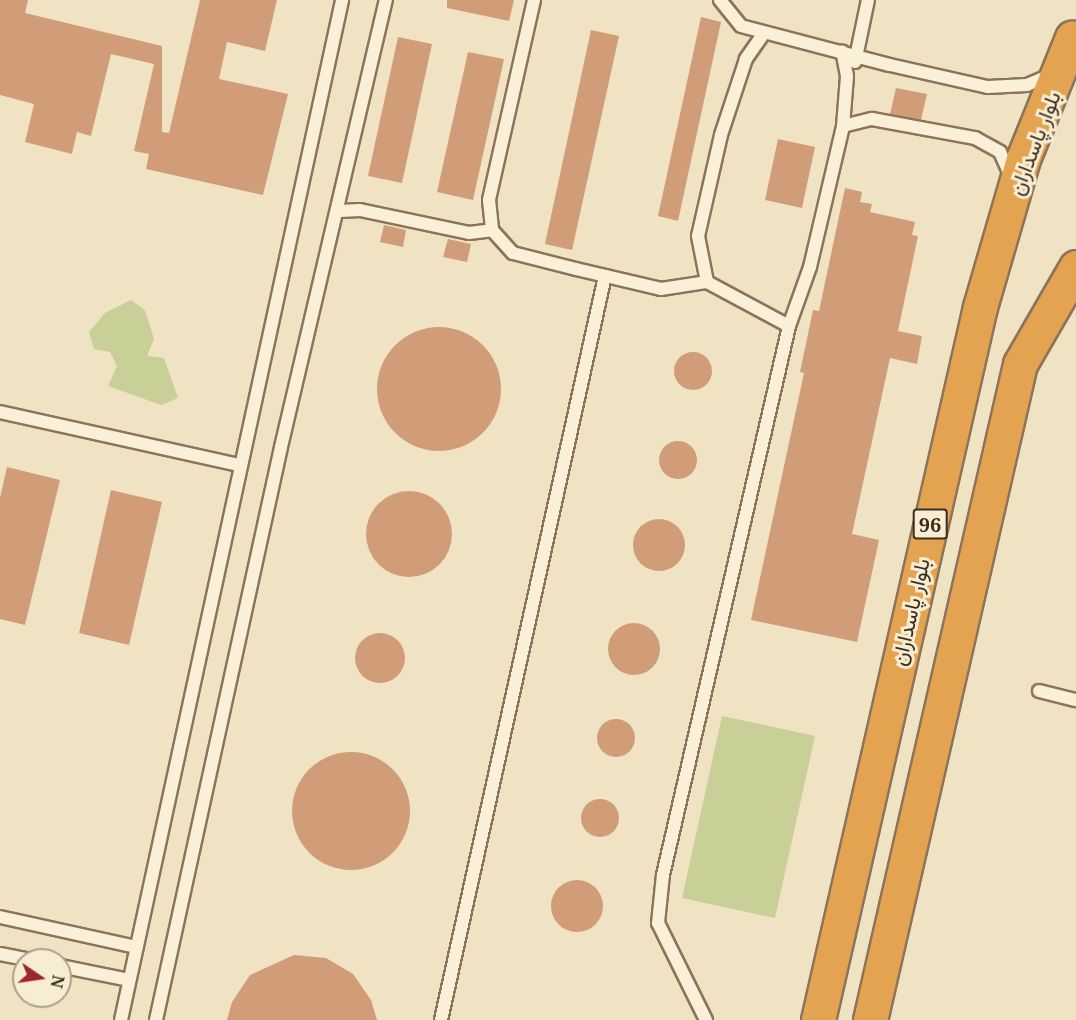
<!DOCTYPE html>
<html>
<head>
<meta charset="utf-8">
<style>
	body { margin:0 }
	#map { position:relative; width:1076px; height:1020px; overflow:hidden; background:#f0e3c3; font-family:"Noto Serif",Vazirmatn,serif }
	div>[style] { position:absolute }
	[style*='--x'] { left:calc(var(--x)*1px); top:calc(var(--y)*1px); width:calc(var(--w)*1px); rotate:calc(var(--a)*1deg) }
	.green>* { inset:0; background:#c8cf97 }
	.building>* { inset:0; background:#d09d78 }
	.round { border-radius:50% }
	.roads { filter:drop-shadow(2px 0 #8b7459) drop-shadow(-2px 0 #8b7459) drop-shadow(0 2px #8b7459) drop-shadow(0 -2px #8b7459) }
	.lane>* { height:12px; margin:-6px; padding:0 6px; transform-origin:6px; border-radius:6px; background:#faf0d7 }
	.highway>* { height:33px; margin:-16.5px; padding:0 16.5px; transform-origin:16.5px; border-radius:16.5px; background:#e3a351 }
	span { translate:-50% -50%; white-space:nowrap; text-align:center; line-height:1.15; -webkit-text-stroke:6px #f7edd3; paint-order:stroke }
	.shield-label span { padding:2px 4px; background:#f7edd3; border:2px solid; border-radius:4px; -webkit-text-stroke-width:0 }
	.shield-label { font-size:20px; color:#3b2c1e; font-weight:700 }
	.street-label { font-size:21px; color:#3b2c1e }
	.north { position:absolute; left:12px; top:948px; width:60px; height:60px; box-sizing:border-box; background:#f7edd3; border:2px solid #aca08b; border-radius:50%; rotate:103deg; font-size:16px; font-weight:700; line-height:24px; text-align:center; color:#3b2c1e }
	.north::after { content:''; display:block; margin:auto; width:21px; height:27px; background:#9d2626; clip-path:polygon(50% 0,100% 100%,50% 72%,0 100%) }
</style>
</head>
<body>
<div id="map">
	<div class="green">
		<i style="clip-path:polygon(131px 300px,145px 310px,154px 339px,147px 356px,164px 358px,178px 398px,161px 405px,108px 386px,117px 366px,110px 352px,94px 349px,89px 332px,105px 313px)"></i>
		<i style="clip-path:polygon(722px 716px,815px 736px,775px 918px,682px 898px)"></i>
	</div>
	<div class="building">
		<i style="clip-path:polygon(0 0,28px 0,25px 13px,162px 46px,162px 132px,169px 133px,200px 0,277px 0,265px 51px,227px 42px,219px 79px,288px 94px,263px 195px,146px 169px,149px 154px,134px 151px,154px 64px,111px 54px,91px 136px,77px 132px,72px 154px,25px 142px,34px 104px,0 95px)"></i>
		<i style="clip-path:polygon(447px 0,514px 0,509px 21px,447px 8px)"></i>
		<i style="clip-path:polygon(701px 17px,721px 22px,678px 221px,658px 216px)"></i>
		<i style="clip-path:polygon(591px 30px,619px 36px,572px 250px,545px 244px)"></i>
		<i style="clip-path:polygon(398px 37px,432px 44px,402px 183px,368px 176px)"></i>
		<i style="clip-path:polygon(468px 52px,504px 59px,473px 200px,437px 192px)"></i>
		<i style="clip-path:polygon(896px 88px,927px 94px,921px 120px,890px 114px)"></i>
		<i style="clip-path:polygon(778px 139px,815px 147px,802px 208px,765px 200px)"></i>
		<i style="clip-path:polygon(845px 188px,862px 192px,860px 202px,872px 204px,870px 212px,915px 222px,912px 235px,918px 236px,898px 331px,922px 336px,917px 364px,890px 358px,852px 534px,879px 540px,857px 642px,751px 620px,804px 373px,800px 372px,813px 310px,819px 311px)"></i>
		<i style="clip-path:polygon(384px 225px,406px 230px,403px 247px,380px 242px)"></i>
		<i style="clip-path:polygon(448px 239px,471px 244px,467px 262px,443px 257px)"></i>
		<i class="round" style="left:377px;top:327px;width:124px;height:124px"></i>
		<i class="round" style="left:674px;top:352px;width:38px;height:38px"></i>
		<i class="round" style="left:659px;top:441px;width:38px;height:38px"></i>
		<i style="clip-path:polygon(7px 467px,60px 480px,25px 625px,0 619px,0 498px)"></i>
		<i style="clip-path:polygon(111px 490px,162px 502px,129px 645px,79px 633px)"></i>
		<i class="round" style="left:366px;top:491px;width:86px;height:86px"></i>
		<i class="round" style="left:633px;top:519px;width:52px;height:52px"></i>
		<i class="round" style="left:608px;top:623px;width:52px;height:52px"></i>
		<i class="round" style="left:355px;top:633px;width:50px;height:50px"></i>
		<i class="round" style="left:597px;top:719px;width:38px;height:38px"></i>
		<i class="round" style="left:292px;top:752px;width:118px;height:118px"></i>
		<i class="round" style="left:581px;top:799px;width:38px;height:38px"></i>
		<i class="round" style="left:551px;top:880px;width:52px;height:52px"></i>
		<i style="clip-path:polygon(294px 955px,326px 958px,353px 974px,371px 1000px,377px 1020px,227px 1020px,232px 1002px,250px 975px)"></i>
	</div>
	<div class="roads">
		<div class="lane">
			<i style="--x:534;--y:0;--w:205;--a:102.7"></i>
			<i style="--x:489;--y:200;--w:30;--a:84"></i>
			<i style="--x:492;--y:230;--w:31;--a:48"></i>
			<i style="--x:513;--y:253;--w:65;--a:14.3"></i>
			<i style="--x:576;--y:269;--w:87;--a:13.2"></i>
			<i style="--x:661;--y:289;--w:47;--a:-8.7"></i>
			<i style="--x:720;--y:0;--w:33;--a:51"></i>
			<i style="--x:741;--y:26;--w:154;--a:14.7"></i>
			<i style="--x:890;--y:65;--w:100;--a:12.7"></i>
			<i style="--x:988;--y:87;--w:39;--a:-3"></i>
			<i style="--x:1027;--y:85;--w:26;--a:-23"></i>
			<i style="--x:764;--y:33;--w:32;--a:125"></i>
			<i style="--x:746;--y:59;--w:80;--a:108.2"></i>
			<i style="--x:721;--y:135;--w:104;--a:102.8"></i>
			<i style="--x:698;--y:236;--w:47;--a:78.9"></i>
			<i style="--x:707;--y:282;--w:93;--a:28.2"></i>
			<i style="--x:855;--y:62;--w:63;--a:-78.2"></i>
			<i style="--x:843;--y:126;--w:30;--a:-14"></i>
			<i style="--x:872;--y:119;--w:105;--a:10.5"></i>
			<i style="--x:975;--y:138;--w:29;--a:29"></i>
			<i style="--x:1000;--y:152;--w:27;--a:66"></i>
			<i style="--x:340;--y:211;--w:20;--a:-3"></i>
			<i style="--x:360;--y:210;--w:111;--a:11.9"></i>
			<i style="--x:469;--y:233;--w:23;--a:-7"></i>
			<i style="--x:0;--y:412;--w:245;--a:12.5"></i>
			<i style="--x:1039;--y:691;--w:38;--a:14"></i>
			<i style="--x:0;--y:917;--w:140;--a:12.4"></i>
			<i style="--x:0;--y:954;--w:32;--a:11"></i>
			<i style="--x:60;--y:966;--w:70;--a:11.5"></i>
			<i style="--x:121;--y:1020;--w:1044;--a:-77.77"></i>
			<i style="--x:156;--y:1020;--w:586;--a:-77.69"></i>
			<i style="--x:281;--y:447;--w:459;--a:-76.8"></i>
			<i style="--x:441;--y:1020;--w:762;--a:-77.57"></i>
			<i style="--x:706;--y:1020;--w:108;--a:-116.3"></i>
			<i style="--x:658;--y:923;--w:48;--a:-84.1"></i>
			<i style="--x:663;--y:875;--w:563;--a:-77.07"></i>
			<i style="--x:789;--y:326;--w:63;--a:-70.4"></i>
			<i style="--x:810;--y:267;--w:145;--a:-76.8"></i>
			<i style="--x:843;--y:126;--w:50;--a:-85.4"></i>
			<i style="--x:847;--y:76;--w:25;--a:-101"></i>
		</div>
		<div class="highway">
			<i style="--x:818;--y:1020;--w:731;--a:-77.2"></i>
			<i style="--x:980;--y:307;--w:154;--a:-73.8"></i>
			<i style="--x:1023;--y:159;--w:131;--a:-68"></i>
			<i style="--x:870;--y:1020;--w:673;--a:-77.12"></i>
			<i style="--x:1020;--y:364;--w:112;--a:-60"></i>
		</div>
	</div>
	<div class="shield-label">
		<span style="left:930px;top:524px">96</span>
	</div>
	<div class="street-label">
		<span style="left:1034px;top:143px;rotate:-69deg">بلوار پاسداران</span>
		<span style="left:910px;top:612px;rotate:-77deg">بلوار پاسداران</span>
	</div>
	<div class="north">N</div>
</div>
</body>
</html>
